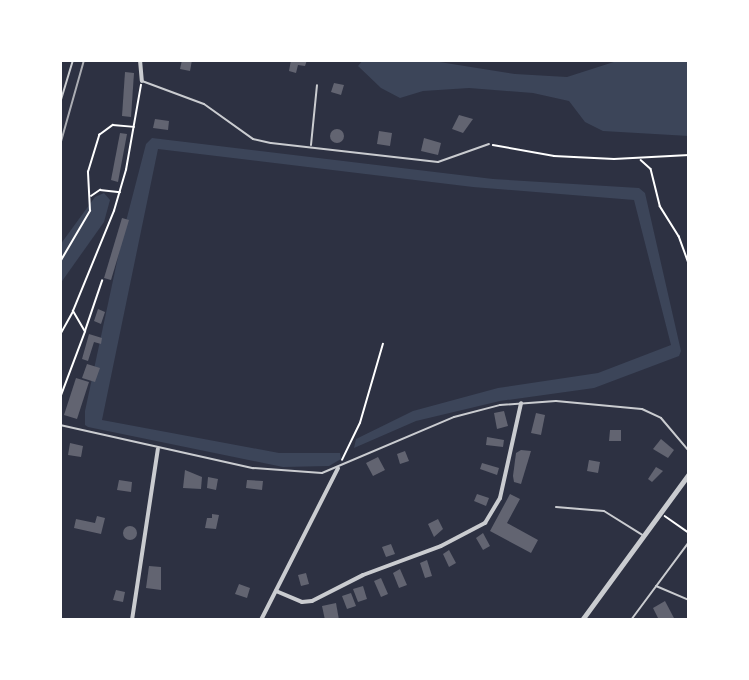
<!DOCTYPE html>
<html>
<head>
<meta charset="utf-8">
<style>
	body { margin:0 }
	#map { position:relative; width:749px; height:680px; overflow:hidden; background:#2d3142; font-family:"Nunito Sans",sans-serif }
	div>[style] { position:absolute }
	[style*='--x'] { left:calc(var(--x)*1px); top:calc(var(--y)*1px); width:calc(var(--w)*1px); rotate:calc(var(--a)*1deg) }
	.green>* { inset:0; background:#3c4559 }
	.building>* { inset:0; background:#626471 }
	.round { border-radius:50% }
	.path>* { height:1.5px; margin:-0.75px; padding:0 0.75px; transform-origin:0.75px; border-radius:0.75px; background:#fff }
	.service>* { height:2px; margin:-1px; padding:0 1px; transform-origin:1px; border-radius:1px; background:#caccd0 }
	.minor>* { height:4px; margin:-2px; padding:0 2px; transform-origin:2px; border-radius:2px; background:#caccd0 }
	.tertiary>* { height:4.5px; margin:-2.25px; padding:0 2.25px; transform-origin:2.25px; border-radius:2.25px; background:#caccd0 }
	.rail>* { height:2px; margin:-1px; padding:0 1px; transform-origin:1px; border-radius:1px; background:#abadb3 }
	span { translate:-50% -50%; white-space:nowrap; text-align:center; line-height:1.15; -webkit-text-stroke:6px #fff; paint-order:stroke }
	.frame { position:absolute; inset:0; border:62px solid #fff; pointer-events:none }
</style>
</head>
<body>
<div id="map">
	<div class="green">
		<i style="clip-path:polygon(363px 60px,427px 60px,515px 74px,567px 77px,620px 60px,689px 60px,689px 136px,603px 131px,585px 122px,569px 101px,533px 93px,469px 88px,423px 91px,400px 98px,381px 88px,358px 66px)"></i>
		<i style="clip-path:polygon(152px 138px,493px 179px,639px 188px,645px 193px,681px 351px,679px 356px,594px 388px,500px 401px,416px 421px,354px 448px,356px 439px,413px 411px,498px 388px,598px 373px,671px 345px,634px 200px,473px 187px,158px 149px,102px 420px,279px 453px,340px 453px,341px 459px,329px 466px,283px 467px,88px 427px,85px 425px,85px 411px,124px 229px,146px 144px)"></i>
		<i style="clip-path:polygon(104px 193px,110px 200px,104px 222px,60px 284px,60px 245px,95px 197px)"></i>
	</div>
	<div class="building">
		<i style="clip-path:polygon(182px 60px,192px 60px,190px 71px,180px 69px)"></i>
		<i style="clip-path:polygon(291px 60px,307px 60px,305px 66px,298px 65px,296px 73px,289px 71px)"></i>
		<i style="clip-path:polygon(125px 72px,134px 73px,131px 117px,122px 116px)"></i>
		<i style="clip-path:polygon(334px 83px,344px 85px,341px 95px,331px 92px)"></i>
		<i style="clip-path:polygon(459px 115px,473px 119px,463px 133px,452px 129px)"></i>
		<i style="clip-path:polygon(155px 119px,169px 121px,168px 130px,153px 128px)"></i>
		<i class="round" style="left:330px;top:129px;width:14px;height:14px"></i>
		<i style="clip-path:polygon(379px 131px,392px 133px,390px 146px,377px 144px)"></i>
		<i style="clip-path:polygon(120px 133px,127px 134px,118px 182px,111px 180px)"></i>
		<i style="clip-path:polygon(424px 138px,441px 143px,438px 155px,421px 151px)"></i>
		<i style="clip-path:polygon(122px 218px,129px 220px,111px 280px,104px 278px)"></i>
		<i style="clip-path:polygon(98px 309px,105px 312px,101px 324px,94px 321px)"></i>
		<i style="clip-path:polygon(89px 334px,102px 338px,101px 344px,94px 342px,88px 361px,82px 359px)"></i>
		<i style="clip-path:polygon(87px 364px,100px 368px,95px 382px,82px 378px)"></i>
		<i style="clip-path:polygon(76px 378px,89px 382px,77px 419px,64px 415px)"></i>
		<i style="clip-path:polygon(504px 411px,508px 426px,497px 429px,494px 413px)"></i>
		<i style="clip-path:polygon(536px 413px,545px 415px,541px 435px,531px 433px)"></i>
		<i style="clip-path:polygon(610px 430px,621px 430px,621px 441px,609px 441px)"></i>
		<i style="clip-path:polygon(487px 437px,504px 440px,503px 447px,486px 445px)"></i>
		<i style="clip-path:polygon(661px 439px,674px 450px,668px 458px,653px 449px)"></i>
		<i style="clip-path:polygon(70px 443px,83px 446px,81px 457px,68px 455px)"></i>
		<i style="clip-path:polygon(521px 450px,531px 451px,521px 484px,514px 482px,513px 476px,516px 453px)"></i>
		<i style="clip-path:polygon(405px 451px,409px 461px,400px 464px,397px 454px)"></i>
		<i style="clip-path:polygon(378px 457px,385px 470px,373px 476px,366px 463px)"></i>
		<i style="clip-path:polygon(589px 460px,600px 462px,598px 473px,587px 471px)"></i>
		<i style="clip-path:polygon(482px 463px,499px 468px,497px 475px,480px 469px)"></i>
		<i style="clip-path:polygon(656px 467px,663px 471px,652px 482px,648px 479px)"></i>
		<i style="clip-path:polygon(185px 470px,202px 477px,201px 489px,183px 488px)"></i>
		<i style="clip-path:polygon(208px 477px,218px 479px,216px 490px,207px 488px)"></i>
		<i style="clip-path:polygon(119px 480px,132px 482px,131px 492px,117px 490px)"></i>
		<i style="clip-path:polygon(247px 480px,263px 481px,262px 490px,246px 488px)"></i>
		<i style="clip-path:polygon(477px 494px,489px 498px,486px 506px,474px 501px)"></i>
		<i style="clip-path:polygon(510px 494px,520px 499px,507px 523px,538px 540px,531px 553px,490px 531px)"></i>
		<i style="clip-path:polygon(212px 514px,219px 515px,216px 529px,205px 528px,207px 518px,212px 518px)"></i>
		<i style="clip-path:polygon(97px 516px,105px 518px,101px 534px,74px 528px,76px 519px,95px 523px)"></i>
		<i style="clip-path:polygon(438px 519px,443px 529px,434px 537px,428px 524px)"></i>
		<i class="round" style="left:123px;top:526px;width:14px;height:14px"></i>
		<i style="clip-path:polygon(483px 533px,490px 546px,483px 550px,476px 538px)"></i>
		<i style="clip-path:polygon(391px 544px,395px 554px,386px 557px,382px 547px)"></i>
		<i style="clip-path:polygon(449px 550px,456px 563px,449px 567px,443px 554px)"></i>
		<i style="clip-path:polygon(427px 560px,432px 576px,425px 578px,420px 563px)"></i>
		<i style="clip-path:polygon(149px 566px,161px 567px,161px 590px,146px 588px)"></i>
		<i style="clip-path:polygon(400px 569px,407px 585px,399px 588px,393px 573px)"></i>
		<i style="clip-path:polygon(306px 573px,309px 584px,301px 586px,298px 575px)"></i>
		<i style="clip-path:polygon(381px 578px,388px 594px,381px 597px,374px 581px)"></i>
		<i style="clip-path:polygon(239px 584px,250px 588px,247px 598px,235px 594px)"></i>
		<i style="clip-path:polygon(363px 586px,367px 599px,358px 602px,353px 589px)"></i>
		<i style="clip-path:polygon(116px 590px,125px 592px,123px 602px,113px 600px)"></i>
		<i style="clip-path:polygon(351px 593px,356px 606px,347px 609px,342px 596px)"></i>
		<i style="clip-path:polygon(665px 601px,675px 620px,659px 620px,653px 608px)"></i>
		<i style="clip-path:polygon(336px 603px,339px 620px,325px 620px,322px 606px)"></i>
	</div>
	<div class="path">
		<i style="--x:493;--y:145;--w:62;--a:10.2"></i>
		<i style="--x:554;--y:156;--w:60;--a:2.9"></i>
		<i style="--x:614;--y:159;--w:75;--a:-3.1"></i>
		<i style="--x:641;--y:160;--w:13;--a:42"></i>
		<i style="--x:651;--y:169;--w:38;--a:76"></i>
		<i style="--x:660;--y:206;--w:36;--a:58"></i>
		<i style="--x:679;--y:236;--w:29;--a:70"></i>
		<i style="--x:91;--y:196;--w:11;--a:-34"></i>
		<i style="--x:100;--y:190;--w:20;--a:6"></i>
		<i style="--x:60;--y:262;--w:59;--a:-59.5"></i>
		<i style="--x:90;--y:211;--w:39;--a:-93"></i>
		<i style="--x:88;--y:172;--w:39;--a:-73"></i>
		<i style="--x:99;--y:135;--w:17;--a:-36"></i>
		<i style="--x:113;--y:125;--w:21;--a:5"></i>
		<i style="--x:85;--y:331;--w:53;--a:-71.2"></i>
		<i style="--x:60;--y:335;--w:26;--a:-61"></i>
		<i style="--x:60;--y:398;--w:71;--a:-69.3"></i>
		<i style="--x:85;--y:332;--w:24;--a:-120"></i>
		<i style="--x:73;--y:311;--w:108;--a:-67.7"></i>
		<i style="--x:114;--y:211;--w:43;--a:-73.7"></i>
		<i style="--x:126;--y:170;--w:86;--a:-80"></i>
		<i style="--x:342;--y:460;--w:41;--a:-64.1"></i>
		<i style="--x:360;--y:423;--w:82;--a:-73.8"></i>
		<i style="--x:665;--y:516;--w:29;--a:35"></i>
	</div>
	<div class="service">
		<i style="--x:142;--y:81;--w:66;--a:20.4"></i>
		<i style="--x:204;--y:104;--w:60;--a:35.5"></i>
		<i style="--x:253;--y:139;--w:18;--a:13"></i>
		<i style="--x:271;--y:143;--w:168;--a:6.5"></i>
		<i style="--x:438;--y:162;--w:54;--a:-19.4"></i>
		<i style="--x:60;--y:103;--w:45;--a:-73.2"></i>
		<i style="--x:311;--y:145;--w:60;--a:-84.3"></i>
		<i style="--x:60;--y:425;--w:198;--a:12.6"></i>
		<i style="--x:253;--y:468;--w:69;--a:4.1"></i>
		<i style="--x:322;--y:473;--w:143;--a:-23"></i>
		<i style="--x:454;--y:417;--w:48;--a:-14.6"></i>
		<i style="--x:500;--y:405;--w:56;--a:-4.1"></i>
		<i style="--x:556;--y:401;--w:86;--a:5.3"></i>
		<i style="--x:642;--y:409;--w:21;--a:25"></i>
		<i style="--x:661;--y:418;--w:43;--a:49.7"></i>
		<i style="--x:556;--y:507;--w:48;--a:4.8"></i>
		<i style="--x:604;--y:511;--w:47;--a:32"></i>
		<i style="--x:656;--y:586;--w:36;--a:23"></i>
		<i style="--x:631;--y:620;--w:97;--a:-53.4"></i>
	</div>
	<div class="minor">
		<i style="--x:140;--y:60;--w:21;--a:85"></i>
		<i style="--x:276;--y:591;--w:28;--a:23"></i>
		<i style="--x:302;--y:602;--w:10;--a:-6"></i>
		<i style="--x:312;--y:601;--w:57;--a:-27"></i>
		<i style="--x:363;--y:575;--w:83;--a:-20.4"></i>
		<i style="--x:441;--y:546;--w:50;--a:-27.6"></i>
		<i style="--x:485;--y:523;--w:29;--a:-59"></i>
		<i style="--x:500;--y:498;--w:97;--a:-77.5"></i>
		<i style="--x:132;--y:620;--w:173;--a:-81.4"></i>
		<i style="--x:261;--y:620;--w:170;--a:-63.1"></i>
	</div>
	<div class="tertiary">
		<i style="--x:582;--y:620;--w:181;--a:-53.8"></i>
	</div>
	<div class="rail">
		<i style="--x:60;--y:145;--w:88;--a:-74.2"></i>
	</div>
	<div class="frame"></div>
</div>
</body>
</html>
